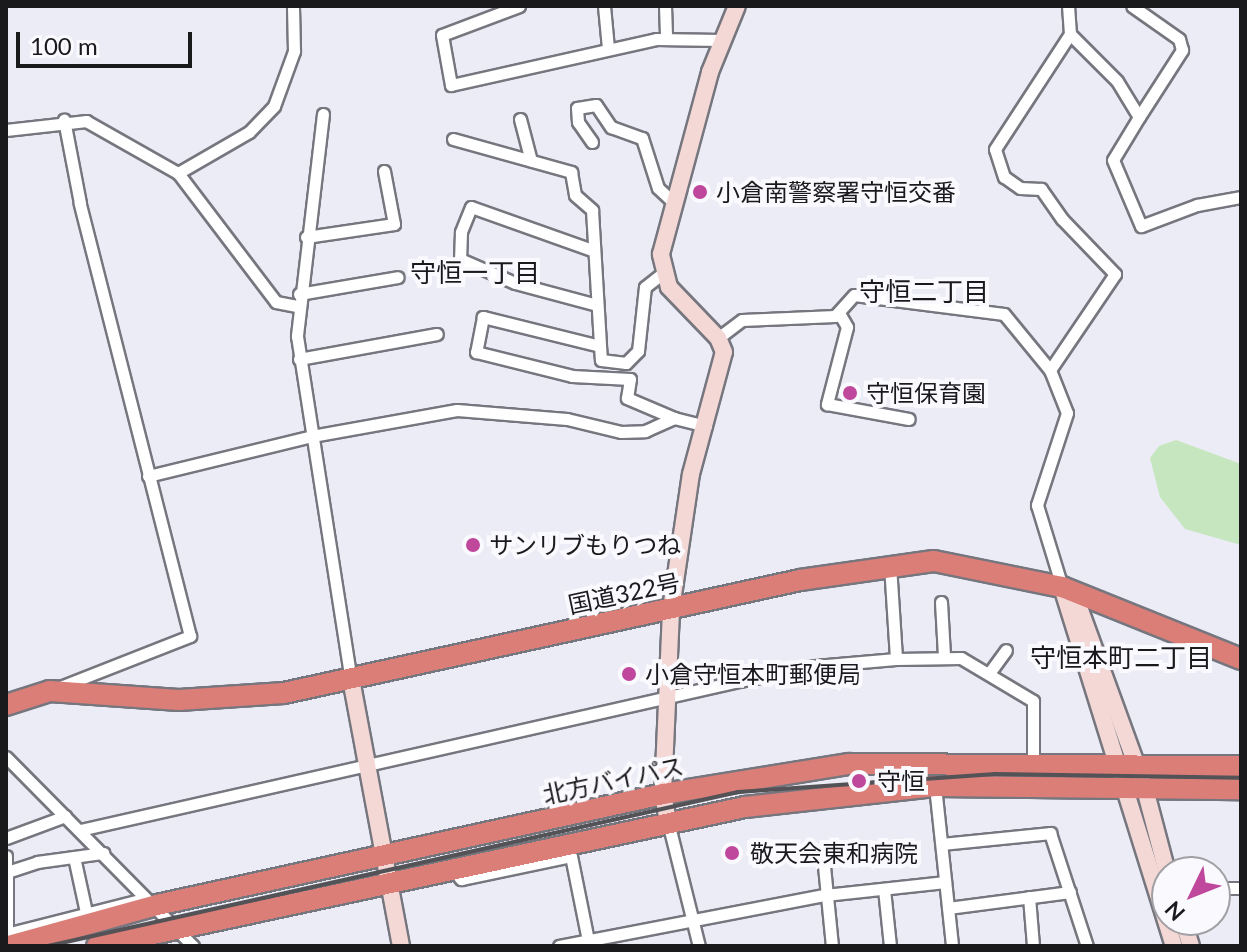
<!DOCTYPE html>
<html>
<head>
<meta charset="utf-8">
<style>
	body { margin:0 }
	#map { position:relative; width:1247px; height:952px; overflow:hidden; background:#ececf6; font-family:Lato,"Noto Sans JP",sans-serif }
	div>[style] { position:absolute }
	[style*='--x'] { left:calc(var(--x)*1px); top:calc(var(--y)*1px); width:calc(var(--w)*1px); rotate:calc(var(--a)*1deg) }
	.green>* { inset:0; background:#c5e6bf }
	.roads { filter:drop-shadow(2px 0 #76767f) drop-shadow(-2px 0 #76767f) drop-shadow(0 2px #76767f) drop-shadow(0 -2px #76767f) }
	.street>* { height:11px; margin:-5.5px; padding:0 5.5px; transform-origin:5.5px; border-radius:5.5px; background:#fff }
	.secondary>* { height:16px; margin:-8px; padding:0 8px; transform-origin:8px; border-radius:8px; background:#f4d8d6 }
	.highway>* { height:20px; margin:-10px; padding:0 10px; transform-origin:10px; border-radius:10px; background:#db7e78 }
	.rail>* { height:4px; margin:-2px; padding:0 2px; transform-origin:2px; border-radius:2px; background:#525257 }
	.dots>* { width:22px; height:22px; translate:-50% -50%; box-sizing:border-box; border:4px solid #fafafe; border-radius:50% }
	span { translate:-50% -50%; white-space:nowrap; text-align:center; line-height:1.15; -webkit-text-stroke:8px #fafafe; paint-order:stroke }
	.poi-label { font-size:24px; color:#1a1a1d }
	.left { translate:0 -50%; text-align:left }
	.street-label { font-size:24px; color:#1a1a1d }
	.neighbourhood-label { font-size:26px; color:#1a1a1d }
	.frame { position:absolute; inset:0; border:8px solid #1a1a1d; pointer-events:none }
	.north { position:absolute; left:1151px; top:856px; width:80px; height:80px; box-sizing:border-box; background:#fafafe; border:2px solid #a0a0a4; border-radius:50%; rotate:227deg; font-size:22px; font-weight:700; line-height:32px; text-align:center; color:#1a1a1d }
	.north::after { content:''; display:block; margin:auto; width:28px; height:36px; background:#bf479c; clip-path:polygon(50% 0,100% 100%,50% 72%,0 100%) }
	.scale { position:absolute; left:16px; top:32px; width:176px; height:36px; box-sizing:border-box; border:4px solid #1a1a1d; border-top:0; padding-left:10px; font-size:24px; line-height:28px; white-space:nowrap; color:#1a1a1d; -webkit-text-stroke:6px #fafafe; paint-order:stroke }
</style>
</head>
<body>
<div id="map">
	<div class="green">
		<i style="clip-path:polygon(1176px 440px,1241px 464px,1241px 545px,1185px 529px,1160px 497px,1150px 458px,1159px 446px)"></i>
	</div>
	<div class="roads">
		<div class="street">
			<i style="--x:519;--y:6;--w:82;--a:159.4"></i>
			<i style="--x:442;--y:35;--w:51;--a:79.8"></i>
			<i style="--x:451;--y:85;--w:210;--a:-12.6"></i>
			<i style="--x:656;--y:39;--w:65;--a:0.9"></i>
			<i style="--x:604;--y:6;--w:42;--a:84.6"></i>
			<i style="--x:665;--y:6;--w:33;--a:88"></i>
			<i style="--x:1070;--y:34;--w:66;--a:45"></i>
			<i style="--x:1117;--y:81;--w:42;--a:58.6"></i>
			<i style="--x:1139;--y:117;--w:80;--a:-57.3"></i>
			<i style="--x:1182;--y:50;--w:11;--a:-105"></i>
			<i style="--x:1179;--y:39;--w:57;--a:-144.9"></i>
			<i style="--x:323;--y:114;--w:224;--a:96.7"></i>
			<i style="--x:297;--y:336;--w:347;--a:81.1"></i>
			<i style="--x:1139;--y:117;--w:50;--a:121.2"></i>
			<i style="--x:1113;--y:160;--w:72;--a:67"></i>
			<i style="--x:1141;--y:226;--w:60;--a:-20.6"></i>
			<i style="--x:1197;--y:205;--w:45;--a:-10.3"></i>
			<i style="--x:520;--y:119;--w:43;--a:75.3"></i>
			<i style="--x:6;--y:130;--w:81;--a:-6.4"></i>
			<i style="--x:86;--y:121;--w:106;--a:29.5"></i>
			<i style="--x:178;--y:173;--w:162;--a:52.8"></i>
			<i style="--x:276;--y:302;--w:21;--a:11"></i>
			<i style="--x:453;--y:139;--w:123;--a:15.6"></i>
			<i style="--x:571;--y:172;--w:23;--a:80"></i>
			<i style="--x:575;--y:195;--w:23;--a:41"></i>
			<i style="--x:592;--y:210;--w:150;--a:86.6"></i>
			<i style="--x:601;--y:360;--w:25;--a:7"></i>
			<i style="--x:626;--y:363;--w:17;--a:-45"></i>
			<i style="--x:638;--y:351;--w:64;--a:-83.8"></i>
			<i style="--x:645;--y:287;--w:23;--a:-38"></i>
			<i style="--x:592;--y:142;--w:24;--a:-125"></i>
			<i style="--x:578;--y:122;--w:14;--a:-94"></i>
			<i style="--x:577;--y:108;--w:19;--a:-9"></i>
			<i style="--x:596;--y:105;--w:27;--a:56"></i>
			<i style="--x:611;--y:127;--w:33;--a:20"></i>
			<i style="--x:642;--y:138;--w:52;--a:72.3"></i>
			<i style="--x:658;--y:188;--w:21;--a:43"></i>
			<i style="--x:178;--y:173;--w:82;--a:-30"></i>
			<i style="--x:249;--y:132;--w:36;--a:-46"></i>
			<i style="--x:274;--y:106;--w:59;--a:-70"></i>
			<i style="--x:294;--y:51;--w:45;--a:-91.3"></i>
			<i style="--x:306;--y:237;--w:89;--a:-8.4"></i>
			<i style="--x:394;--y:224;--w:54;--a:-100.7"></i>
			<i style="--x:592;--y:250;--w:128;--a:-160.4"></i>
			<i style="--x:471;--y:207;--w:27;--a:112"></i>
			<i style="--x:461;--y:232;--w:27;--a:92"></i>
			<i style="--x:460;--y:259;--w:60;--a:23.6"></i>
			<i style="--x:515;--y:283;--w:85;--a:15"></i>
			<i style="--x:299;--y:294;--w:100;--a:-9.7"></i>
			<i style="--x:839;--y:313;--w:16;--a:60"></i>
			<i style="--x:847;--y:327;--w:80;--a:104.6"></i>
			<i style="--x:827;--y:404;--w:83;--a:10.4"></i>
			<i style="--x:718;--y:338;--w:30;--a:-37"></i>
			<i style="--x:742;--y:320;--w:93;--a:-2.5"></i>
			<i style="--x:835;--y:316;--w:28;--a:-48"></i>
			<i style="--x:854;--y:295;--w:151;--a:7.2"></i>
			<i style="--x:1004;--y:314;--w:72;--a:50.6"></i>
			<i style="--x:1050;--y:370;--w:46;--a:68.4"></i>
			<i style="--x:1067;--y:413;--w:97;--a:108.1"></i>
			<i style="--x:1037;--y:505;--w:86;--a:73"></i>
			<i style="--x:600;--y:346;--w:121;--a:-166.1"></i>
			<i style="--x:483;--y:317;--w:36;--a:101"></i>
			<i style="--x:476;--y:352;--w:99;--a:14"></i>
			<i style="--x:572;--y:376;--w:58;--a:3"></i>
			<i style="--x:630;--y:379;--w:19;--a:99"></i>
			<i style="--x:627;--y:398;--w:51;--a:23.1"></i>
			<i style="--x:299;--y:359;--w:140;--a:-10.3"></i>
			<i style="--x:1050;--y:370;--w:116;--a:-55.9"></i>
			<i style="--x:1115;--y:274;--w:76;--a:-133.9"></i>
			<i style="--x:1062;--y:219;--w:37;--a:-125"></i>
			<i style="--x:1041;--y:189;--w:21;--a:-177"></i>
			<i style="--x:1020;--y:188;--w:19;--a:-145"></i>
			<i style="--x:1004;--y:177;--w:29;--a:-108"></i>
			<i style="--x:995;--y:149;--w:137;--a:-56.9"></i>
			<i style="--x:1070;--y:34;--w:28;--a:-94"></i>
			<i style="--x:148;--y:476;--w:169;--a:-13.7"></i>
			<i style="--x:312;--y:436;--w:147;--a:-10.2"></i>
			<i style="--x:457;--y:410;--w:110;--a:4.7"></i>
			<i style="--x:567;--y:419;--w:56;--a:13.5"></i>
			<i style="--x:621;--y:432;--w:24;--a:-2"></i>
			<i style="--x:645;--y:431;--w:32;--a:-24"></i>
			<i style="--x:674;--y:418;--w:33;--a:14"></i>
			<i style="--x:890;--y:565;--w:94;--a:86.3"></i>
			<i style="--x:941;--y:602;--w:54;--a:86.8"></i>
			<i style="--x:990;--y:672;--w:27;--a:-54"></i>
			<i style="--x:60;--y:687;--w:140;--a:-21.4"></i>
			<i style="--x:190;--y:636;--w:447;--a:-104.3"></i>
			<i style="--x:80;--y:203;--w:85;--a:-100.9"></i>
			<i style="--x:6;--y:757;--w:266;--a:45.3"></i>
			<i style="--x:935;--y:786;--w:161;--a:83.9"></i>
			<i style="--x:668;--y:822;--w:128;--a:76"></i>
			<i style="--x:80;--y:830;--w:676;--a:-12.74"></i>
			<i style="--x:739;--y:681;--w:77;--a:-11.2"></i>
			<i style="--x:815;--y:666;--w:81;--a:-4.9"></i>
			<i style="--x:896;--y:659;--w:65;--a:-0.9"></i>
			<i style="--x:961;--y:658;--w:84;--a:30.8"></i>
			<i style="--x:1033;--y:701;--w:62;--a:90"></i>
			<i style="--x:6;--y:838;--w:63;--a:-20.4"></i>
			<i style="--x:942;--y:844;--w:109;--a:-5.8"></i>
			<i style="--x:1050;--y:833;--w:119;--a:71.9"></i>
			<i style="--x:6;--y:856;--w:16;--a:90"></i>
			<i style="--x:74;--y:857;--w:56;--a:77.7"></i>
			<i style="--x:824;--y:866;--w:80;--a:84.3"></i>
			<i style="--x:454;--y:871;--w:11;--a:49"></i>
			<i style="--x:461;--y:879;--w:112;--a:-11.8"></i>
			<i style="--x:571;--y:856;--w:86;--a:78.6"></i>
			<i style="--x:1215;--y:888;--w:26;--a:0"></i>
			<i style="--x:884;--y:889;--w:57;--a:84"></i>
			<i style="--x:1029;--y:897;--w:49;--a:85.3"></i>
			<i style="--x:948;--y:908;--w:123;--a:-7.5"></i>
			<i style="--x:6;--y:934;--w:142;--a:-14.2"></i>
			<i style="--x:7;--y:934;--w:62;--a:-90"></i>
			<i style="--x:7;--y:872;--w:32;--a:-18"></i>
			<i style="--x:37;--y:862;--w:67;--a:-7.8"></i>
			<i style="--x:559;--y:946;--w:271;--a:-10.9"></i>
			<i style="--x:825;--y:895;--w:121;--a:-6.2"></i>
		</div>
		<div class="secondary">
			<i style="--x:1062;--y:587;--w:376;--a:72.7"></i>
			<i style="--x:1066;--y:591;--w:24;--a:54"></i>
			<i style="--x:1080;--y:610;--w:190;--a:70"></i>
			<i style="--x:1145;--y:789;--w:86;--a:75.2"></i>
			<i style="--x:351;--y:679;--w:272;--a:79.4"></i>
			<i style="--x:668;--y:822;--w:28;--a:-100"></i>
			<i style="--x:663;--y:794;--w:185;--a:-87.5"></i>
			<i style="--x:671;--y:609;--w:136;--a:-81.6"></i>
			<i style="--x:691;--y:474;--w:126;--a:-74.9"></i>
			<i style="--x:724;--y:352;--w:15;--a:-113"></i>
			<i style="--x:718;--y:338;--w:71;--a:-133.9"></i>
			<i style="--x:669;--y:287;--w:34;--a:-104"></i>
			<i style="--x:661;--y:254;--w:188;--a:-74.9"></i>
			<i style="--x:710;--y:72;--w:71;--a:-67.8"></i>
			<i style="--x:1183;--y:920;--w:27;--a:73"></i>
		</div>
		<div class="highway">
			<i style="--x:6;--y:705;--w:46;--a:-17.7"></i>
			<i style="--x:50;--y:691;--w:129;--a:4"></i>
			<i style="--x:179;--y:700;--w:105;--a:-3.8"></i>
			<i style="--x:284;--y:693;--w:528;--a:-12.35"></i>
			<i style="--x:800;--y:580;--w:135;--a:-8.1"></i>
			<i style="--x:934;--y:561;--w:131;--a:11.5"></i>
			<i style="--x:1062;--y:587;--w:193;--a:21.9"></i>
			<i style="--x:9;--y:946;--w:154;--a:-15.5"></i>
			<i style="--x:157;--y:905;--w:518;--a:-12.37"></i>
			<i style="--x:663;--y:794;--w:188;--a:-9.2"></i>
			<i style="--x:849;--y:764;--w:392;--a:0.3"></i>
			<i style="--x:97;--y:946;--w:663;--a:-12.11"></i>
			<i style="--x:745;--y:807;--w:191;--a:-6.3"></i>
			<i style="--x:935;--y:786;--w:306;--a:0.6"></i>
		</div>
	</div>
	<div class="rail">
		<i style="--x:48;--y:946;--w:707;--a:-12.58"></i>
		<i style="--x:738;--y:792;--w:258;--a:-4"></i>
		<i style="--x:995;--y:774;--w:246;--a:0.9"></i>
	</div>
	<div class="dots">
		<i style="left:700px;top:192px;background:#bf479c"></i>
		<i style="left:850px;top:393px;background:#bf479c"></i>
		<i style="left:473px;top:545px;background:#bf479c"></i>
		<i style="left:629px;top:674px;background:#bf479c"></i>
		<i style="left:859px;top:781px;background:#bf479c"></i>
		<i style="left:732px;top:853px;background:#bf479c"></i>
	</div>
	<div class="poi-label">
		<span class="left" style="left:716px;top:192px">小倉南警察署守恒交番</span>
		<span class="left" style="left:866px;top:393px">守恒保育園</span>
		<span class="left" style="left:489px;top:545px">サンリブもりつね</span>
		<span class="left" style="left:645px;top:674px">小倉守恒本町郵便局</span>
		<span class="left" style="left:877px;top:781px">守恒</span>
		<span class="left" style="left:750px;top:853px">敬天会東和病院</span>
	</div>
	<div class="street-label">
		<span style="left:624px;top:593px;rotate:-12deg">国道322号</span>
		<span style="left:613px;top:780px;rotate:-12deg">北方バイパス</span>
	</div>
	<div class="neighbourhood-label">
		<span style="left:475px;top:273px">守恒一丁目</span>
		<span style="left:924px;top:292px">守恒二丁目</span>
		<span style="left:1121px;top:658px">守恒本町二丁目</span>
	</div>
	<div class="frame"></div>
	<div class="north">N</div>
	<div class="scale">100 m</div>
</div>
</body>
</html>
